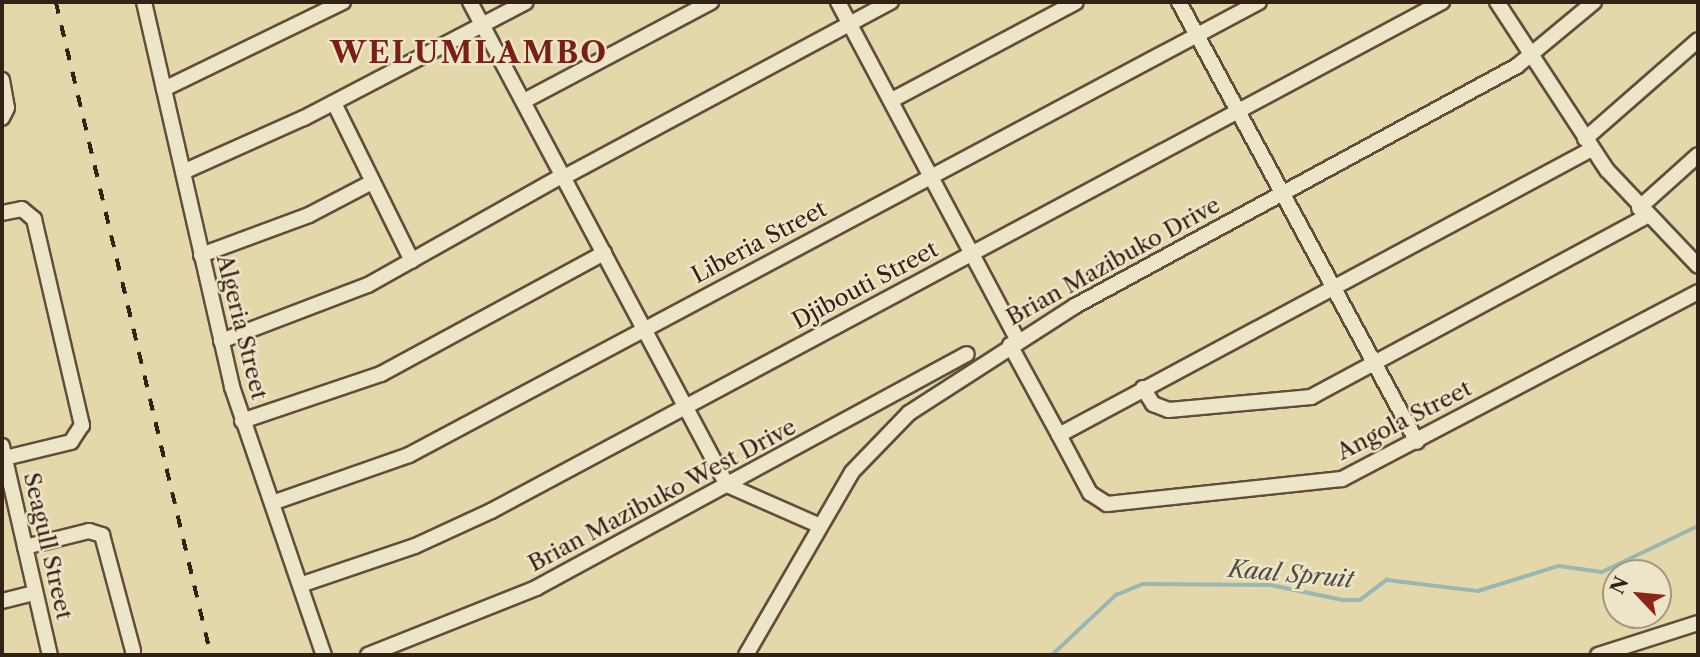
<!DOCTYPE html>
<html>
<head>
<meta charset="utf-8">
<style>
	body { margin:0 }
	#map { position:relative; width:1700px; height:657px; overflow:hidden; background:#e4d7aa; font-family:"Libre Caslon Text",serif }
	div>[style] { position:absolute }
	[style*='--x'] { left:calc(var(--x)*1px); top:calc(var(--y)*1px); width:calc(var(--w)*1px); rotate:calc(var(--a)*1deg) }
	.stream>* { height:3.5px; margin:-1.75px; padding:0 1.75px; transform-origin:1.75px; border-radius:1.75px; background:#99b7b3 }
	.roads { filter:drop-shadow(2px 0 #604e3b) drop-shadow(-2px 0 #604e3b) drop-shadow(0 2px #604e3b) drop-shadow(0 -2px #604e3b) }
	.minor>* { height:14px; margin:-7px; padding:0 7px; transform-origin:7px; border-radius:7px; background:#ede5c8 }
	.rail>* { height:3.5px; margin-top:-1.75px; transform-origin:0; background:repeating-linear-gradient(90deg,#342116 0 12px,transparent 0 24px) }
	span { translate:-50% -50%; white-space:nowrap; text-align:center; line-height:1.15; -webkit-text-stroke:5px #ede5c8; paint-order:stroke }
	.street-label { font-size:23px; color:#342116 }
	.water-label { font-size:24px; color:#524e45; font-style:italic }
	.district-label { font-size:30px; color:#7a1f14; font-weight:700; letter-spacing:2px }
	.frame { position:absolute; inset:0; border:4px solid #342116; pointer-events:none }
	.north { position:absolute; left:1602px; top:559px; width:70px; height:70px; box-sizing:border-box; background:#ede5c8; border:2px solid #a39781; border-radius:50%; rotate:296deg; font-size:19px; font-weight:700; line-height:28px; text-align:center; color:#342116 }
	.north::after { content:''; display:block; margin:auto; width:24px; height:32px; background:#8f2418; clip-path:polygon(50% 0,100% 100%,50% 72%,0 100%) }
</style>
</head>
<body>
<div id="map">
	<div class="stream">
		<i style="--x:1052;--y:655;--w:88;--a:-43.2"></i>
		<i style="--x:1116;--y:595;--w:29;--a:-22"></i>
		<i style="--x:1143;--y:584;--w:128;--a:0.4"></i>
		<i style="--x:1271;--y:585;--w:74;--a:11.8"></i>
		<i style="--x:1343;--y:600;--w:17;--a:0"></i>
		<i style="--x:1360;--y:600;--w:34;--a:-37"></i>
		<i style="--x:1387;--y:580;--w:92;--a:6.9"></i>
		<i style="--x:1478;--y:591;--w:85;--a:-17.2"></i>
		<i style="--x:1559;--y:566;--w:43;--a:7.9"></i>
		<i style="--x:1602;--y:572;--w:106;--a:-25.6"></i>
	</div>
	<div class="roads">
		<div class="minor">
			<i style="--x:144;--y:2;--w:395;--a:77.1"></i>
			<i style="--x:232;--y:387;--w:283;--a:71.1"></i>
			<i style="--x:470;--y:2;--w:547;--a:61.98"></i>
			<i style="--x:727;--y:485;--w:99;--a:23.7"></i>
			<i style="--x:838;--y:2;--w:383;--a:62"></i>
			<i style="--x:1179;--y:2;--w:500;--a:61.59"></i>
			<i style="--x:1497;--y:2;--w:201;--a:56.8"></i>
			<i style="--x:1607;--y:170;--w:132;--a:46.5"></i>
			<i style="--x:2;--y:80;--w:28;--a:80"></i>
			<i style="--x:7;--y:108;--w:11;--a:117"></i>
			<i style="--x:164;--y:89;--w:199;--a:-25.9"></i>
			<i style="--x:892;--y:100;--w:208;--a:-28"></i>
			<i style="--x:524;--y:101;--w:212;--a:-27.9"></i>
			<i style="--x:334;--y:103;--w:176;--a:63.7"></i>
			<i style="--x:1585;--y:139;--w:150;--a:-41.2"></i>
			<i style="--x:183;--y:172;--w:133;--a:-24.1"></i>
			<i style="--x:304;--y:118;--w:250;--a:-27.6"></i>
			<i style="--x:564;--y:177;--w:371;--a:-28.2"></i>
			<i style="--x:1639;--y:208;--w:79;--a:-41.9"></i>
			<i style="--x:2;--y:213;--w:20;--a:-11"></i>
			<i style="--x:22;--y:209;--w:16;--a:40"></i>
			<i style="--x:34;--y:219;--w:212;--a:76.9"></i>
			<i style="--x:82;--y:425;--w:20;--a:123"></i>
			<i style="--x:71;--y:442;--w:68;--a:166.4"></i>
			<i style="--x:201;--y:255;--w:115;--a:-20.3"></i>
			<i style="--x:309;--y:215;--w:71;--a:-27.6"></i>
			<i style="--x:221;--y:341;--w:157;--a:-20.9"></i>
			<i style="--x:368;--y:285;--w:224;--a:-29.4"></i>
			<i style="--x:1010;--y:345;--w:102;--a:61.4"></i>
			<i style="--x:1059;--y:435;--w:605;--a:-28.22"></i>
			<i style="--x:1143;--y:388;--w:19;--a:58"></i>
			<i style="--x:1153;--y:404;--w:17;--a:21"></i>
			<i style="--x:1169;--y:410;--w:143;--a:-5.2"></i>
			<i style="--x:1311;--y:397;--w:382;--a:-28.3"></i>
			<i style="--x:242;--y:421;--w:147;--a:-18.7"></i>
			<i style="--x:381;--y:374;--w:254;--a:-28.5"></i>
			<i style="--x:1059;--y:435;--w:66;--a:61.9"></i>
			<i style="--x:1090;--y:493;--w:20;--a:33"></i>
			<i style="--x:1107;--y:504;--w:236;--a:-6.1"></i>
			<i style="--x:1342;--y:479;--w:402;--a:-27.7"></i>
			<i style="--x:2;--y:446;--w:214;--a:77.1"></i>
			<i style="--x:272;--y:503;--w:145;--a:-19.3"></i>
			<i style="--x:409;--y:455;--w:963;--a:-28.05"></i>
			<i style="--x:25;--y:547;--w:66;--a:-14"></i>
			<i style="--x:89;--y:531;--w:14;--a:17"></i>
			<i style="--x:102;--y:535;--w:120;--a:75"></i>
			<i style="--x:300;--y:585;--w:121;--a:-18.7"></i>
			<i style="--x:415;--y:546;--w:84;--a:-24.7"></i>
			<i style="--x:491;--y:511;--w:1079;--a:-28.16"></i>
			<i style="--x:2;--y:601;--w:34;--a:-14"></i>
			<i style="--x:368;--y:655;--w:181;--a:-21.7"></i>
			<i style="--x:536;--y:588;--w:490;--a:-28.5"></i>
			<i style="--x:746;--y:655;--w:211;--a:-59.9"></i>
			<i style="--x:852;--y:472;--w:82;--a:-46"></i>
			<i style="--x:909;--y:413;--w:197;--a:-32.8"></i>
			<i style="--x:1075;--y:306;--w:503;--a:-28.5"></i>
			<i style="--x:1517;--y:66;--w:100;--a:-39.7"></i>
			<i style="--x:1598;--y:655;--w:105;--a:-17.7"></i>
		</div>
	</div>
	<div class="rail">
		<i style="--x:56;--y:2;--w:671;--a:76.65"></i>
	</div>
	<div class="street-label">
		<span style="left:759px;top:242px;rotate:-28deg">Liberia Street</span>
		<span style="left:1113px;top:261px;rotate:-29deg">Brian Mazibuko Drive</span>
		<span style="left:865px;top:285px;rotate:-28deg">Djibouti Street</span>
		<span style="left:242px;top:327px;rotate:76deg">Algeria Street</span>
		<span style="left:1404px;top:420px;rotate:-27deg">Angola Street</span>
		<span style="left:662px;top:495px;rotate:-28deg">Brian Mazibuko West Drive</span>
		<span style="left:48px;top:546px;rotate:77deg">Seagull Street</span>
	</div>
	<div class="water-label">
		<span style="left:1291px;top:574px;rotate:5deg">Kaal Spruit</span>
	</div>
	<div class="district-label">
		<span style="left:469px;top:53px">WELUMLAMBO</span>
	</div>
	<div class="frame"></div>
	<div class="north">N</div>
</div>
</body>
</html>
